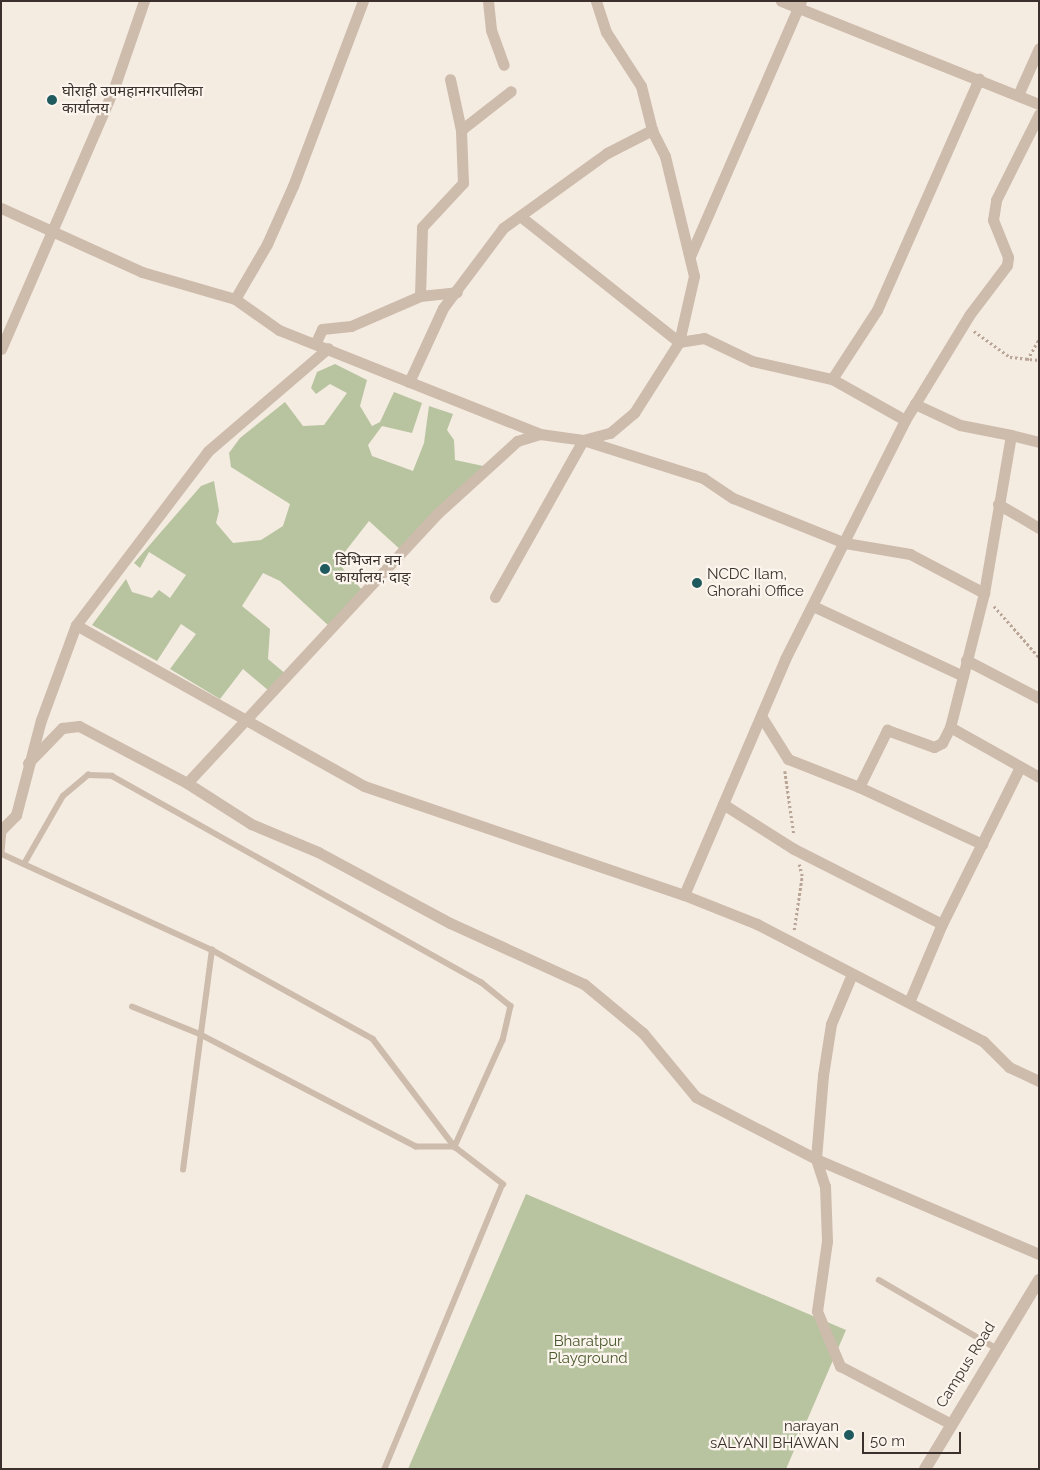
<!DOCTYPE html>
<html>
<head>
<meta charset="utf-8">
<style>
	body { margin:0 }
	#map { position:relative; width:1040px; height:1470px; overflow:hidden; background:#f4ebe1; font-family:Raleway,"Noto Sans Devanagari",sans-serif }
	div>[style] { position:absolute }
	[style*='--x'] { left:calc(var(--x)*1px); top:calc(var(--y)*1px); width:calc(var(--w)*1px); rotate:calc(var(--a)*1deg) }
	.green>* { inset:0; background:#b8c4a0 }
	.path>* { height:2.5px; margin-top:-1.25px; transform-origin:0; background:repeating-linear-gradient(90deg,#b9a596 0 2.5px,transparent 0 5px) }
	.service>* { height:5.5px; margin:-2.75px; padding:0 2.75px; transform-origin:2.75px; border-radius:2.75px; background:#cdbbac }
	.minor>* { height:11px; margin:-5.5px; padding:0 5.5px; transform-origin:5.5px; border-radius:5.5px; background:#cdbbac }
	.tertiary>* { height:12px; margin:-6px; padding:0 6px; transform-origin:6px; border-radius:6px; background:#cdbbac }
	.dots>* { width:14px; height:14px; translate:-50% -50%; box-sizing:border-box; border:2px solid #fbf5ee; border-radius:50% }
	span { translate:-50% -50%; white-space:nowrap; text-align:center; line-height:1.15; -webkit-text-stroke:4.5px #fbf5ee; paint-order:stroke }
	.poi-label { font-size:15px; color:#3b302b }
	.left { translate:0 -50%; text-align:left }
	.right { translate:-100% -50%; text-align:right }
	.park-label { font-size:15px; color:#4a5a2e }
	.street-label { font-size:15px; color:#3b302b }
	.frame { position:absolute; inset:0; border:2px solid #3b302b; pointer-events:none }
	.scale { position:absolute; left:862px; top:1432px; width:99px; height:22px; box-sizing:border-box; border:2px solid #3b302b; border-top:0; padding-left:6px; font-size:15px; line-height:18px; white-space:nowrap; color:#3b302b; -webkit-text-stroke:4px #fbf5ee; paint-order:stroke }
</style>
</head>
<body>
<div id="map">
	<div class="green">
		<i style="clip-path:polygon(335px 364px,367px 380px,360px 406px,372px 426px,380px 422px,394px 392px,422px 403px,412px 433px,382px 426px,368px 445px,372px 456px,413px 471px,424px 443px,429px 406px,453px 414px,447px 430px,454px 440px,455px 460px,488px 467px,403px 552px,369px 521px,337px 562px,363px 591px,329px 626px,280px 581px,263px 573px,242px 606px,270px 629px,268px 659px,287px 675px,268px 690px,243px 669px,220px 699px,170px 669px,196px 634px,181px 624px,157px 661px,92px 625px,126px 579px,132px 592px,152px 598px,159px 590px,170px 598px,186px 575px,149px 552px,140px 568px,134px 563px,201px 486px,214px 481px,219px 511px,216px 523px,233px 543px,261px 540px,283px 526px,290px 504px,231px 467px,229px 453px,240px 438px,285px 402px,303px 426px,324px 425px,347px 393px,330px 384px,316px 394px,311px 388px,317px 372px)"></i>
		<i style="clip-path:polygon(526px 1194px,846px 1330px,786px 1469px,408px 1469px)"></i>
	</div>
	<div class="path">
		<i style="--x:974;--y:331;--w:44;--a:35.8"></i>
		<i style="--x:1010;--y:357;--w:29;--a:6"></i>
		<i style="--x:1027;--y:360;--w:24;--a:-60"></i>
		<i style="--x:994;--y:606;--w:68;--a:48.6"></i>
		<i style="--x:785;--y:771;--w:64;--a:81.9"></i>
		<i style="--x:794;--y:930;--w:55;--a:-81.6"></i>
		<i style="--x:802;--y:876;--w:12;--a:-104"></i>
	</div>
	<div class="service">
		<i style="--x:4;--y:830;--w:24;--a:95"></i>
		<i style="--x:2;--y:854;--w:231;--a:24.6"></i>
		<i style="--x:212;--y:950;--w:184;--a:28.9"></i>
		<i style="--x:373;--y:1039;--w:136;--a:52.8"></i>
		<i style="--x:455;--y:1147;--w:61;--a:37.6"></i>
		<i style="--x:503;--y:1184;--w:308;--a:112.5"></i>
		<i style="--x:24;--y:864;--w:78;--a:-60.2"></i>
		<i style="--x:63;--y:796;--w:33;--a:-40"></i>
		<i style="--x:88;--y:775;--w:24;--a:2"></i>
		<i style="--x:112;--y:776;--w:423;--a:29.2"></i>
		<i style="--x:481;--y:982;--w:38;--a:39"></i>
		<i style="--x:511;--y:1006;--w:35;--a:103"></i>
		<i style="--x:503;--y:1040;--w:117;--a:114.2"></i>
		<i style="--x:455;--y:1147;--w:39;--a:180"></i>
		<i style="--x:416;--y:1147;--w:242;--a:-152.5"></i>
		<i style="--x:201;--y:1035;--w:74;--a:-157.9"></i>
		<i style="--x:183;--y:1170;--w:222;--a:-82.5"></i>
		<i style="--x:879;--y:1280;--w:135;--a:30.2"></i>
	</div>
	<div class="minor">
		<i style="--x:488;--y:1;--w:29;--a:84"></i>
		<i style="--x:491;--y:30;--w:37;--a:70"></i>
		<i style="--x:781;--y:1;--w:278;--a:21.8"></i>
		<i style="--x:1018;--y:95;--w:51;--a:-65.9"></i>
		<i style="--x:461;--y:130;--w:63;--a:-38"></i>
		<i style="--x:1;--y:208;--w:155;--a:24.4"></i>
		<i style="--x:142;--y:272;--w:97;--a:16.2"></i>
		<i style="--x:235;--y:299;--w:54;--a:35.2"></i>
		<i style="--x:279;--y:330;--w:281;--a:21.7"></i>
		<i style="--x:540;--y:434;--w:43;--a:7.9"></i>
		<i style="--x:583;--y:440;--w:28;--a:-15"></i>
		<i style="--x:610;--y:433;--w:31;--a:-40"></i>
		<i style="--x:634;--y:413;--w:84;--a:-57.6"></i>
		<i style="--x:679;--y:342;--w:68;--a:-77.2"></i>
		<i style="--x:694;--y:276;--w:123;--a:-103.6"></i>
		<i style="--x:665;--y:156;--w:29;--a:-117"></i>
		<i style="--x:652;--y:130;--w:45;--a:-104"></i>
		<i style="--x:641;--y:86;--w:64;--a:-122.9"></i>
		<i style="--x:606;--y:32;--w:33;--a:-108"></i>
		<i style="--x:520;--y:216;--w:203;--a:38.4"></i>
		<i style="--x:679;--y:342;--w:25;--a:-9"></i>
		<i style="--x:704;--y:338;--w:53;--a:25.6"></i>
		<i style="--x:752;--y:361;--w:82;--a:12.7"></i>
		<i style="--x:832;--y:379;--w:84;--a:29.3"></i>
		<i style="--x:905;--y:420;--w:19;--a:-58"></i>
		<i style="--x:691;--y:254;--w:276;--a:-66.5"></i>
		<i style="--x:420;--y:296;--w:69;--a:-88.3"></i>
		<i style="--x:422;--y:227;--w:60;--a:-47"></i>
		<i style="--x:463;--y:183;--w:53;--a:-92.2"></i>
		<i style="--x:461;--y:130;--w:52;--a:-102.2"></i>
		<i style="--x:235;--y:299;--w:64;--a:-59.8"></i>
		<i style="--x:267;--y:244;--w:64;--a:-65.9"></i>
		<i style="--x:293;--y:186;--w:198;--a:-69.3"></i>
		<i style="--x:316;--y:342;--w:14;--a:-65"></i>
		<i style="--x:322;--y:329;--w:29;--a:-6"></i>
		<i style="--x:351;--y:326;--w:75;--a:-23.5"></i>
		<i style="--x:420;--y:296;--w:37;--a:-6"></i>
		<i style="--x:1;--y:349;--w:284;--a:-66.6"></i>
		<i style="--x:114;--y:88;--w:92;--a:-71"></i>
		<i style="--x:832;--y:379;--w:82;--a:-56.9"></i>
		<i style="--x:877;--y:310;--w:253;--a:-66.2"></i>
		<i style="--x:409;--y:382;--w:81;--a:-65.3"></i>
		<i style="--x:443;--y:308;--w:100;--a:-53.1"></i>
		<i style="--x:503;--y:228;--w:128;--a:-35.8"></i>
		<i style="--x:607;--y:153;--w:51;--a:-27.1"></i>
		<i style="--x:1011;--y:435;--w:29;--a:14"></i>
		<i style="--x:998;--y:504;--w:48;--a:30.3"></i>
		<i style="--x:984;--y:593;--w:160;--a:-80.3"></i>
		<i style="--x:1011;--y:435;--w:52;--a:-168.9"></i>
		<i style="--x:960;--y:425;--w:50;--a:-155"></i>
		<i style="--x:915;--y:404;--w:105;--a:-58.6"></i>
		<i style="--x:970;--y:314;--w:61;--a:-52.9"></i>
		<i style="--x:1007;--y:265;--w:8;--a:-83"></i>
		<i style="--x:1008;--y:257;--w:40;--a:-112"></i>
		<i style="--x:993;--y:220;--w:20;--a:-81"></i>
		<i style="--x:996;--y:200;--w:96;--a:-63.4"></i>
		<i style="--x:495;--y:597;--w:180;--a:-60.7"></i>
		<i style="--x:583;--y:440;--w:126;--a:17.6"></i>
		<i style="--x:703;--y:478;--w:36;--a:34"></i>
		<i style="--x:733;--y:498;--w:121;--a:21.9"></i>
		<i style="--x:845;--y:543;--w:66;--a:9.6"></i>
		<i style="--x:910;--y:554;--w:84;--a:27.8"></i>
		<i style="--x:984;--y:593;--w:138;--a:104.2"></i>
		<i style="--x:950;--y:727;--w:102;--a:29.3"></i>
		<i style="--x:813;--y:606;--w:163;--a:25"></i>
		<i style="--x:76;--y:625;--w:330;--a:29.2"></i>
		<i style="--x:364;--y:786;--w:338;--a:18.8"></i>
		<i style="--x:684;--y:895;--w:79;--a:21.7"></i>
		<i style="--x:757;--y:924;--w:254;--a:27.4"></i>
		<i style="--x:983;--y:1041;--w:37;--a:45"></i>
		<i style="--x:1009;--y:1067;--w:33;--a:25"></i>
		<i style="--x:966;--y:660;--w:82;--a:27.5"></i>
		<i style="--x:761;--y:716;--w:51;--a:57.9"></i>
		<i style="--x:788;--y:759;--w:76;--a:21.5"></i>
		<i style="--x:859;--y:787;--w:136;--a:24.9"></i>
		<i style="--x:28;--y:763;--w:49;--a:-45.8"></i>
		<i style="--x:62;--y:728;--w:17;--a:-7"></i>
		<i style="--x:79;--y:726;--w:122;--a:27.8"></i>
		<i style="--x:187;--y:783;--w:369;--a:-47.1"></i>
		<i style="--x:438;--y:513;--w:107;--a:-42.3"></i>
		<i style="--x:517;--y:441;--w:24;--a:-17"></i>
		<i style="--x:187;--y:783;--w:76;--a:32.6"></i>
		<i style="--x:251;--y:824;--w:73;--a:22.7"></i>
		<i style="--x:318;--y:852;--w:150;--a:28.3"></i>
		<i style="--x:450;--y:923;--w:147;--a:24.5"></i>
		<i style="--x:584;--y:984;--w:77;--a:39.7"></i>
		<i style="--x:643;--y:1033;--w:83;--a:50.4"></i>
		<i style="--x:696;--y:1097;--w:135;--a:27.3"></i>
		<i style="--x:816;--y:1159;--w:242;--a:23.1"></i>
		<i style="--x:859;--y:787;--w:64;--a:-63.8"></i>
		<i style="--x:887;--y:730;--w:50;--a:19.9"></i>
		<i style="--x:934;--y:747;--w:9;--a:-27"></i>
		<i style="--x:942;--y:743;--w:18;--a:-63"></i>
		<i style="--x:723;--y:804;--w:84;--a:32.4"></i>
		<i style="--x:794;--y:849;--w:166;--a:26.9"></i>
		<i style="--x:1;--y:830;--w:21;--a:-45"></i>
		<i style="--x:16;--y:815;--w:98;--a:-75.3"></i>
		<i style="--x:41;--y:720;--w:101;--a:-69.8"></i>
		<i style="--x:76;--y:625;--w:218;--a:-52.8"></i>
		<i style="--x:208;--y:451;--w:158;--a:-40.6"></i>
		<i style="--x:684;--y:895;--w:257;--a:-66.8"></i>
		<i style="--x:785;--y:659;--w:267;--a:-63.3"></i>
		<i style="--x:852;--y:974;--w:54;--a:112.8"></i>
		<i style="--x:831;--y:1024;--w:52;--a:98.9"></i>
		<i style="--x:823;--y:1075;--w:84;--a:94.8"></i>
		<i style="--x:816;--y:1159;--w:28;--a:72"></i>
		<i style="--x:825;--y:1186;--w:55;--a:87.9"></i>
		<i style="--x:827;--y:1241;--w:71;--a:98.1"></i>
		<i style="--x:817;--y:1311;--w:60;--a:67.3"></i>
		<i style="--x:840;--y:1366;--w:123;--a:27.6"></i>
		<i style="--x:909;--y:1002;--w:85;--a:-67.1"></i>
		<i style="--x:942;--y:924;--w:175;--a:-63.6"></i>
	</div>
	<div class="tertiary">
		<i style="--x:925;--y:1469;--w:221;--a:-58.9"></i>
	</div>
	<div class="dots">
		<i style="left:52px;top:100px;background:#1f5a5e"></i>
		<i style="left:325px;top:569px;background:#1f5a5e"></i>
		<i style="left:697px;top:583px;background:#1f5a5e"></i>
		<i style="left:849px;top:1435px;background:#1f5a5e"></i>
	</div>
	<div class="poi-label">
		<span class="left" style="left:62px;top:100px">घोराही उपमहानगरपालिका<br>कार्यालय</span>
		<span class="left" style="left:335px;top:569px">डिभिजन वन<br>कार्यालय, दाङ्</span>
		<span class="left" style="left:707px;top:583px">NCDC Ilam,<br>Ghorahi Office</span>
		<span class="right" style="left:839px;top:1435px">narayan<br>sALYANI BHAWAN</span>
	</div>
	<div class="park-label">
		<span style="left:588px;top:1350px">Bharatpur<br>Playground</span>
	</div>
	<div class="street-label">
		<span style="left:966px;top:1365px;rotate:-58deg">Campus Road</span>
	</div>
	<div class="frame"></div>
	<div class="scale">50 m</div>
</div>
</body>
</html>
